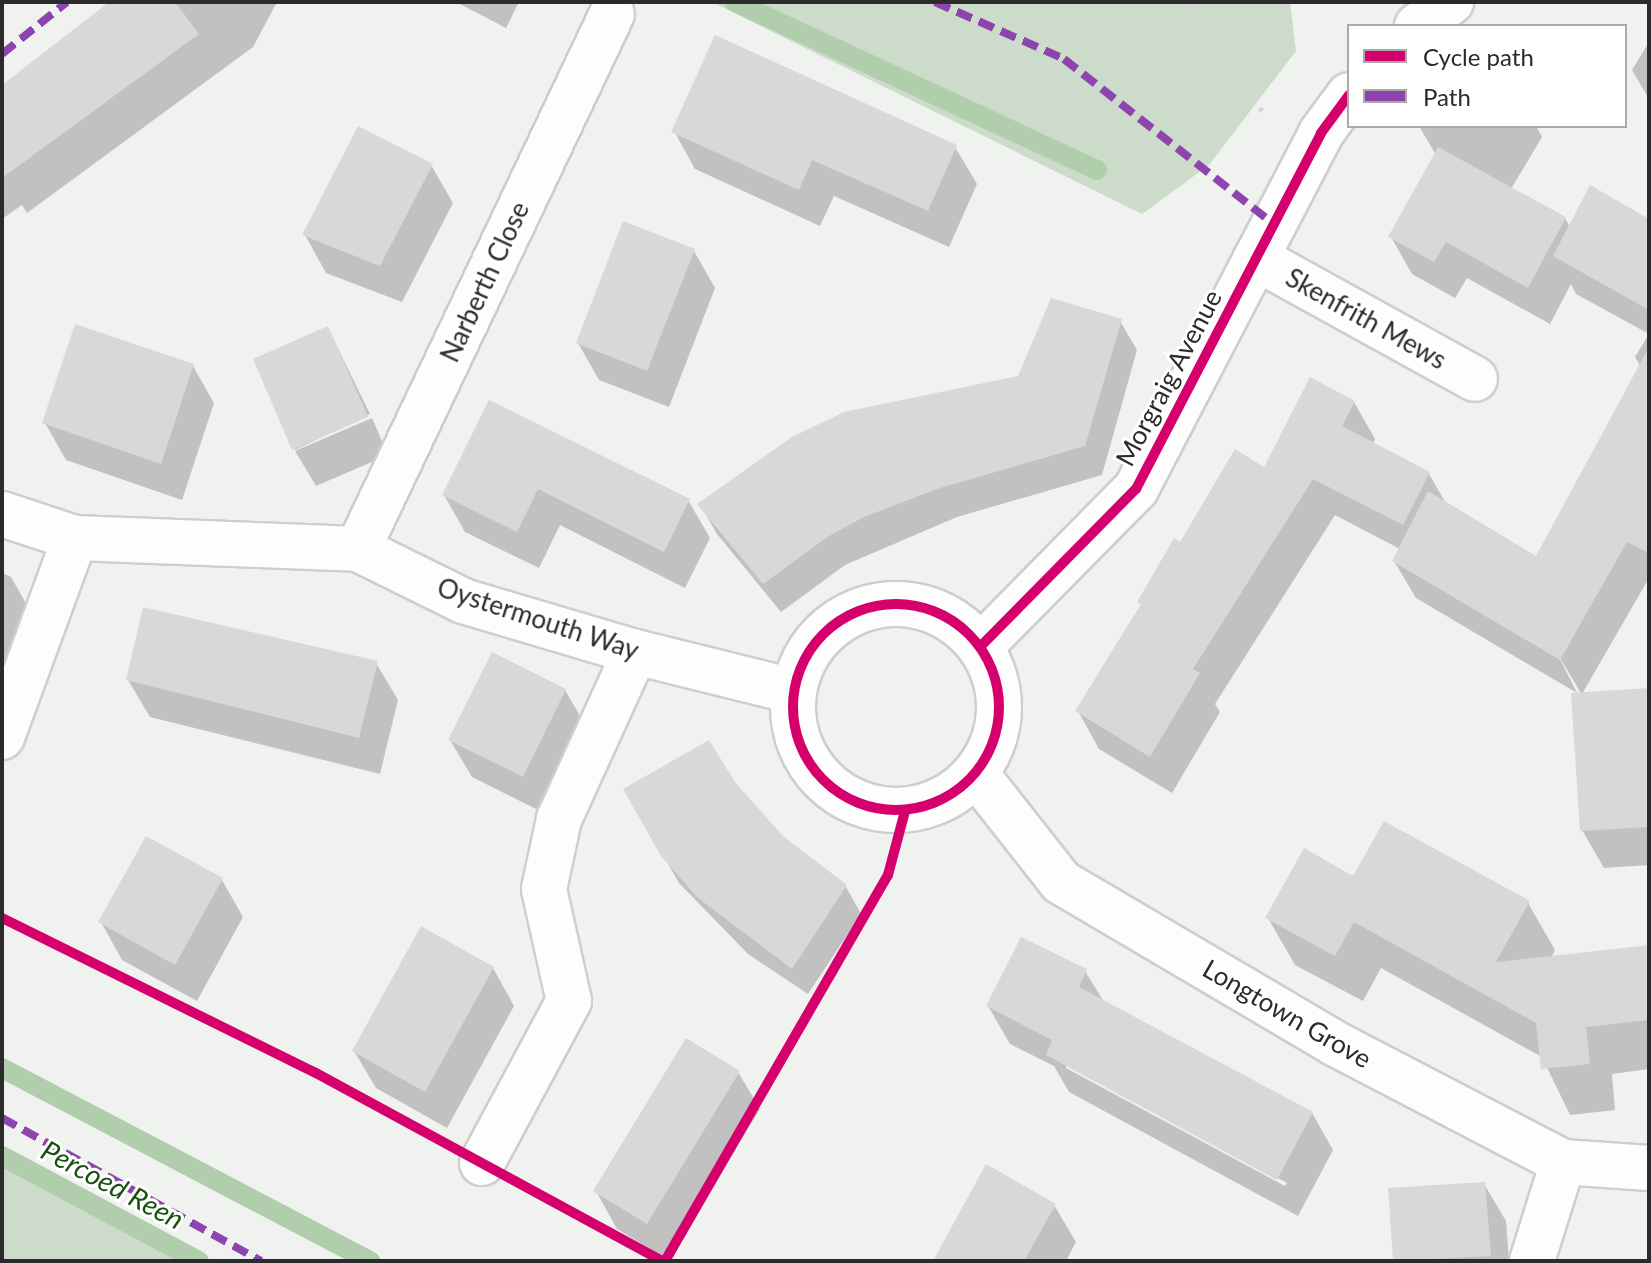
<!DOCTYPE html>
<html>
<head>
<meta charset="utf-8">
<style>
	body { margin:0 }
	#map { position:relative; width:1651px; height:1263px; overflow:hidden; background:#f0f2f0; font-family:Lato,sans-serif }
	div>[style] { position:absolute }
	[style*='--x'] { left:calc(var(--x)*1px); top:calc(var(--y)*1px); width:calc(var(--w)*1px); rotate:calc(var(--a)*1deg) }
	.green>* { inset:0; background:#ccdbca }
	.shadow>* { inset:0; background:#0003 }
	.stream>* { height:20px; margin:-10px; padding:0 10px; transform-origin:10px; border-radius:10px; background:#b0ceab }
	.building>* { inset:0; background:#d7d9d7 }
	.path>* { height:5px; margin-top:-2.5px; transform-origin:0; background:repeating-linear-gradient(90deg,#d5d6d5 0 4px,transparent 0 10px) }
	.roads { filter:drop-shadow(2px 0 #cecfcd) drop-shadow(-2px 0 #cecfcd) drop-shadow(0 2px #cecfcd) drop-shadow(0 -2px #cecfcd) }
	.minor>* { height:44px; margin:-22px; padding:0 22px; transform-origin:22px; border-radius:22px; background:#fdfdfd }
	.minor>.ring { margin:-22px; padding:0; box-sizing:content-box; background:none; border:44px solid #fdfdfd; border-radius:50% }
	.quiet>* { height:8px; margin-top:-4px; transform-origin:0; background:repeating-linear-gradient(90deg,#8e44ad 0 16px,transparent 0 24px) }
	.cycleway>* { height:10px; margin:-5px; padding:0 5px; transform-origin:5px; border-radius:5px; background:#d6006c }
	.cycleway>.ring { margin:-5px; padding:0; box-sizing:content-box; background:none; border:10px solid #d6006c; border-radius:50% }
	span { translate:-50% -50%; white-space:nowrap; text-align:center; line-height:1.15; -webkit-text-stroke:6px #fff; paint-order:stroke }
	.street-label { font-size:26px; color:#2a2b2a }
	.water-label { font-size:28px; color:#18510f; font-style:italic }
	.frame { position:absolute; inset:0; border:4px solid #2a2b2a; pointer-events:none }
	.legend { position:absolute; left:1347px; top:24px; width:280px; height:104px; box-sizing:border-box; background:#fff; border:2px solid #aaa; margin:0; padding:10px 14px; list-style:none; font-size:24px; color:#2a2b2a }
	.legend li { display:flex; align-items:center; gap:16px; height:40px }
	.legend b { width:40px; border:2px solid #aaa }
</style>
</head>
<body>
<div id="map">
	<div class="green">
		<i style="clip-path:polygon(712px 2px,1290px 2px,1296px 51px,1209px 165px,1142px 214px)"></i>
		<i style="clip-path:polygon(2px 1156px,199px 1261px,2px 1261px)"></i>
	</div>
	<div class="shadow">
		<i style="clip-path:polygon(114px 2px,277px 2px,253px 47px,27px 213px,22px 205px,2px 219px,2px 86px)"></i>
		<i style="clip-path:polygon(456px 2px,519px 2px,506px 28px)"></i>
		<i style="clip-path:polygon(1649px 42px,1649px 99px,1632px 70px)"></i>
		<i style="clip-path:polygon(1419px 126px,1536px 126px,1542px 137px,1511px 189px,1565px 218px,1570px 227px,1649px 221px,1649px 578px,1582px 694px,1649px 690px,1649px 865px,1604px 868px,1582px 830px,1582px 695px,1556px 651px,1577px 693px,1416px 598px,1394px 561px,1400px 549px,1335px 515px,1215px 704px,1220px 712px,1172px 793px,1099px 749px,1078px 711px,1142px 607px,1139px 602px,1181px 544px,1264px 469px,1354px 402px,1375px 439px,1373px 444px,1429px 474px,1447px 505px,1536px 559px,1641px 367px,1635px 357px,1649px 334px,1576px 294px,1571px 284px,1550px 324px,1467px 278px,1455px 298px,1412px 274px,1391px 237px,1436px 155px)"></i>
		<i style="clip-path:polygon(674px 131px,955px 147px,977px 184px,949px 247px,834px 196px,820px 226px,695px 169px)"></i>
		<i style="clip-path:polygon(431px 165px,453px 203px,402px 302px,326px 273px,305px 235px)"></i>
		<i style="clip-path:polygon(694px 251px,715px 288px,669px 407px,599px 380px,578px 343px)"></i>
		<i style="clip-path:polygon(1120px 321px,1137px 350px,1102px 475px,957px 517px,845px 565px,781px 612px,717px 534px,700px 504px,1019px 378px)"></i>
		<i style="clip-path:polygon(328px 328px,370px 414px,295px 450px,256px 360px)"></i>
		<i style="clip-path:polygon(193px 366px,214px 403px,182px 500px,66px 460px,45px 423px)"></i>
		<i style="clip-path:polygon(490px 402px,688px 500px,710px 538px,685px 588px,560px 525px,539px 568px,465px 532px,444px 495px)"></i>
		<i style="clip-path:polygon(372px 418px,388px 455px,316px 486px,295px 451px)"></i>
		<i style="clip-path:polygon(2px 573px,11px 577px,32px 614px,2px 679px)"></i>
		<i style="clip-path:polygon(376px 663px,398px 700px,380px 774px,150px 717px,128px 680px)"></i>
		<i style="clip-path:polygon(565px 690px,587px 728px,544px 813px,472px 777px,450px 740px)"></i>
		<i style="clip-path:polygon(733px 783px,781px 837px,846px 887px,861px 914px,808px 994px,748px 954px,679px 883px,626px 790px)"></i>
		<i style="clip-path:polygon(1354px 879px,1528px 903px,1555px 950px,1551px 958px,1649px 947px,1649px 1069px,1612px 1074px,1615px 1110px,1570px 1115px,1542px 1057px,1381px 968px,1363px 1001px,1295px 965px,1268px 918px)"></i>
		<i style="clip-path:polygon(222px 880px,243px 917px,197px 1001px,122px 960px,101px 922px)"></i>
		<i style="clip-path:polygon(493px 968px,514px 1006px,447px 1128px,376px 1088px,354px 1051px)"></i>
		<i style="clip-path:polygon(evenodd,1085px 971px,1104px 1002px,1312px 1113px,1333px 1150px,1298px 1216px,1069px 1092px,1054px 1066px,1010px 1044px,988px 1006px,1085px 971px,1066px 1064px,1287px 1183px,1285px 1186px,1066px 1068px,1066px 1064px)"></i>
		<i style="clip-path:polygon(738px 1072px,760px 1109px,669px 1260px,617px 1229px,596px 1191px)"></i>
		<i style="clip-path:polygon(1484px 1184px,1506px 1221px,1509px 1261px,1395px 1261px,1391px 1189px)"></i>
		<i style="clip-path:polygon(1054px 1205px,1076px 1242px,1066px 1261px,935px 1261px)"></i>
	</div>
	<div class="stream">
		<i style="--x:735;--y:2;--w:399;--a:24.9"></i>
		<i style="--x:2;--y:1068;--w:416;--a:27.7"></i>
		<i style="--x:2;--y:1156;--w:223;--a:28.1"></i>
	</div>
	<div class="building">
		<i style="clip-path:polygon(109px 2px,175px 2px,199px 34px,2px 178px,2px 85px)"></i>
		<i style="clip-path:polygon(715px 35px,957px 145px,928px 211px,812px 160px,799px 190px,671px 132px)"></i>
		<i style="clip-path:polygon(358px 126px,433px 164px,380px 266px,302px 235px)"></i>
		<i style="clip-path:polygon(1438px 147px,1566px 217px,1528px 288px,1446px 242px,1434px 262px,1388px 237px)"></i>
		<i style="clip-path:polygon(1590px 185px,1649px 219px,1649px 310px,1553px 256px)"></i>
		<i style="clip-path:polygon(623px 221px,695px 249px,647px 371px,576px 343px)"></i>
		<i style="clip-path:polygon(1051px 298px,1122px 319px,1085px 446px,940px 488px,864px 517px,829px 536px,763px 584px,697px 504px,792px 437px,844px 412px,1018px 376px)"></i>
		<i style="clip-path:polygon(75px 324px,194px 364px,161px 464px,42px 423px)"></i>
		<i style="clip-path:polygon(328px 326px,368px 417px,292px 450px,253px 359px)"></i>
		<i style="clip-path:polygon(1649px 347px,1649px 553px,1627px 542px,1560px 660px,1392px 561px,1428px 491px,1536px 556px)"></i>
		<i style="clip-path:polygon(1310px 377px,1355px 401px,1342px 426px,1430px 472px,1403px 525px,1313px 479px,1193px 669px,1200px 673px,1150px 757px,1075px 711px,1141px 604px,1137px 602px,1174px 538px,1180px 542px,1235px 449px,1264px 467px)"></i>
		<i style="clip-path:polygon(489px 400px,690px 499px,664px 552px,538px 489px,517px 532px,442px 495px)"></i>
		<i style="clip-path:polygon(143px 607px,378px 661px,359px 738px,126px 680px)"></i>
		<i style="clip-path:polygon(492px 652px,566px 689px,523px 777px,448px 740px)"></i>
		<i style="clip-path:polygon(1649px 688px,1649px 827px,1580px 831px,1571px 693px)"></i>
		<i style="clip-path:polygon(709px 740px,735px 782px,783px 836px,847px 885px,792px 969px,698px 898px,661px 856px,623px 789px)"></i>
		<i style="clip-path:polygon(1384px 821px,1530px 901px,1496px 962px,1649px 945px,1649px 1020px,1586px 1027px,1590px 1064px,1541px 1069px,1536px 1023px,1354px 922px,1335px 956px,1265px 918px,1304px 848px,1353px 876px)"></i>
		<i style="clip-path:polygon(146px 836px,223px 878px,175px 965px,98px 922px)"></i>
		<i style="clip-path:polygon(421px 926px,494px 967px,425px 1092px,352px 1051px)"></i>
		<i style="clip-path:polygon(1021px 937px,1087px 969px,1079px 987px,1313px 1112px,1277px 1180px,1046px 1055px,1052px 1040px,986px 1006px)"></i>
		<i style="clip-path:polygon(686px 1038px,740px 1071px,647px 1224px,593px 1191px)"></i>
		<i style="clip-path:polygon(986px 1164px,1056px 1204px,1024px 1261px,933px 1261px)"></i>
		<i style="clip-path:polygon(1485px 1182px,1491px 1256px,1393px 1261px,1388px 1188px)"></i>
	</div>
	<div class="path">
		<i style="--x:1184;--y:2;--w:140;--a:54.3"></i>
	</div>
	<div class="roads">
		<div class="minor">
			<i style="--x:1417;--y:26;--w:42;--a:-35.2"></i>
			<i style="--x:1256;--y:258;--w:250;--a:28.9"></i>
			<i style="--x:2;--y:514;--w:77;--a:18.2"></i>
			<i style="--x:75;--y:538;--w:283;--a:2.2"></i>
			<i style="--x:358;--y:549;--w:117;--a:26.3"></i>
			<i style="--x:463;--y:601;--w:179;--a:16.5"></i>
			<i style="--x:635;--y:652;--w:163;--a:13.9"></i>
			<i style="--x:358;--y:549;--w:592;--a:-64.6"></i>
			<i class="ring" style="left:793px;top:604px;width:162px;height:162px"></i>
			<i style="--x:981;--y:646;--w:221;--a:-45.4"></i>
			<i style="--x:1136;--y:489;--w:401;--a:-62.5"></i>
			<i style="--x:1321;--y:133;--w:47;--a:-53.6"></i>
			<i style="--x:2;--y:737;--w:212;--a:-69.9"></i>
			<i style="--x:976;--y:774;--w:137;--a:51.8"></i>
			<i style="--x:1061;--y:882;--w:317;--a:30.5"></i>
			<i style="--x:1334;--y:1043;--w:258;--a:27.5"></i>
			<i style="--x:1563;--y:1162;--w:86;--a:4"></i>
			<i style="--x:482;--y:1163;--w:184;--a:-61.8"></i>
			<i style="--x:569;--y:1001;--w:115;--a:-102.6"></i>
			<i style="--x:544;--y:889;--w:72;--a:-77.9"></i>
			<i style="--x:559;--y:819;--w:183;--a:-65.5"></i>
			<i style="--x:1532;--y:1261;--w:104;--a:-72.6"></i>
		</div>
	</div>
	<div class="quiet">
		<i style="--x:935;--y:2;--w:141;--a:23.8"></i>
		<i style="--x:1064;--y:59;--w:267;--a:38.2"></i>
		<i style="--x:2;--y:54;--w:83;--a:-38.7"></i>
		<i style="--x:2;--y:1118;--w:296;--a:28.9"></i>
	</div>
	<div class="cycleway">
		<i class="ring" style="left:793px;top:604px;width:196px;height:196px"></i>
		<i style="--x:981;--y:646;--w:221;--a:-45.4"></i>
		<i style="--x:1136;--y:489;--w:401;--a:-62.5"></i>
		<i style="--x:1321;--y:133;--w:47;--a:-53.6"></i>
		<i style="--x:2;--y:918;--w:350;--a:26.3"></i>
		<i style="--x:316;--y:1073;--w:394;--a:28.5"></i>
		<i style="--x:665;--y:1261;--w:446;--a:-60"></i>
		<i style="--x:888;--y:875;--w:66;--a:-75.1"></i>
	</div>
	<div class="street-label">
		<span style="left:485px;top:282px;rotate:-65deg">Narberth Close</span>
		<span style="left:1366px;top:319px;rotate:29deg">Skenfrith Mews</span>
		<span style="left:1169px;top:378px;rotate:-62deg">Morgraig Avenue</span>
		<span style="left:538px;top:619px;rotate:18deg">Oystermouth Way</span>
		<span style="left:1287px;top:1014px;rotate:30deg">Longtown Grove</span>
	</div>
	<div class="water-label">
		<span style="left:113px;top:1184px;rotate:28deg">Percoed Reen</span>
	</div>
	<div class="frame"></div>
	<ul class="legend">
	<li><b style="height:10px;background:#d6006c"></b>Cycle path</li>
	<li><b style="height:10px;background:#8e44ad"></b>Path</li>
	</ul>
</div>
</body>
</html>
